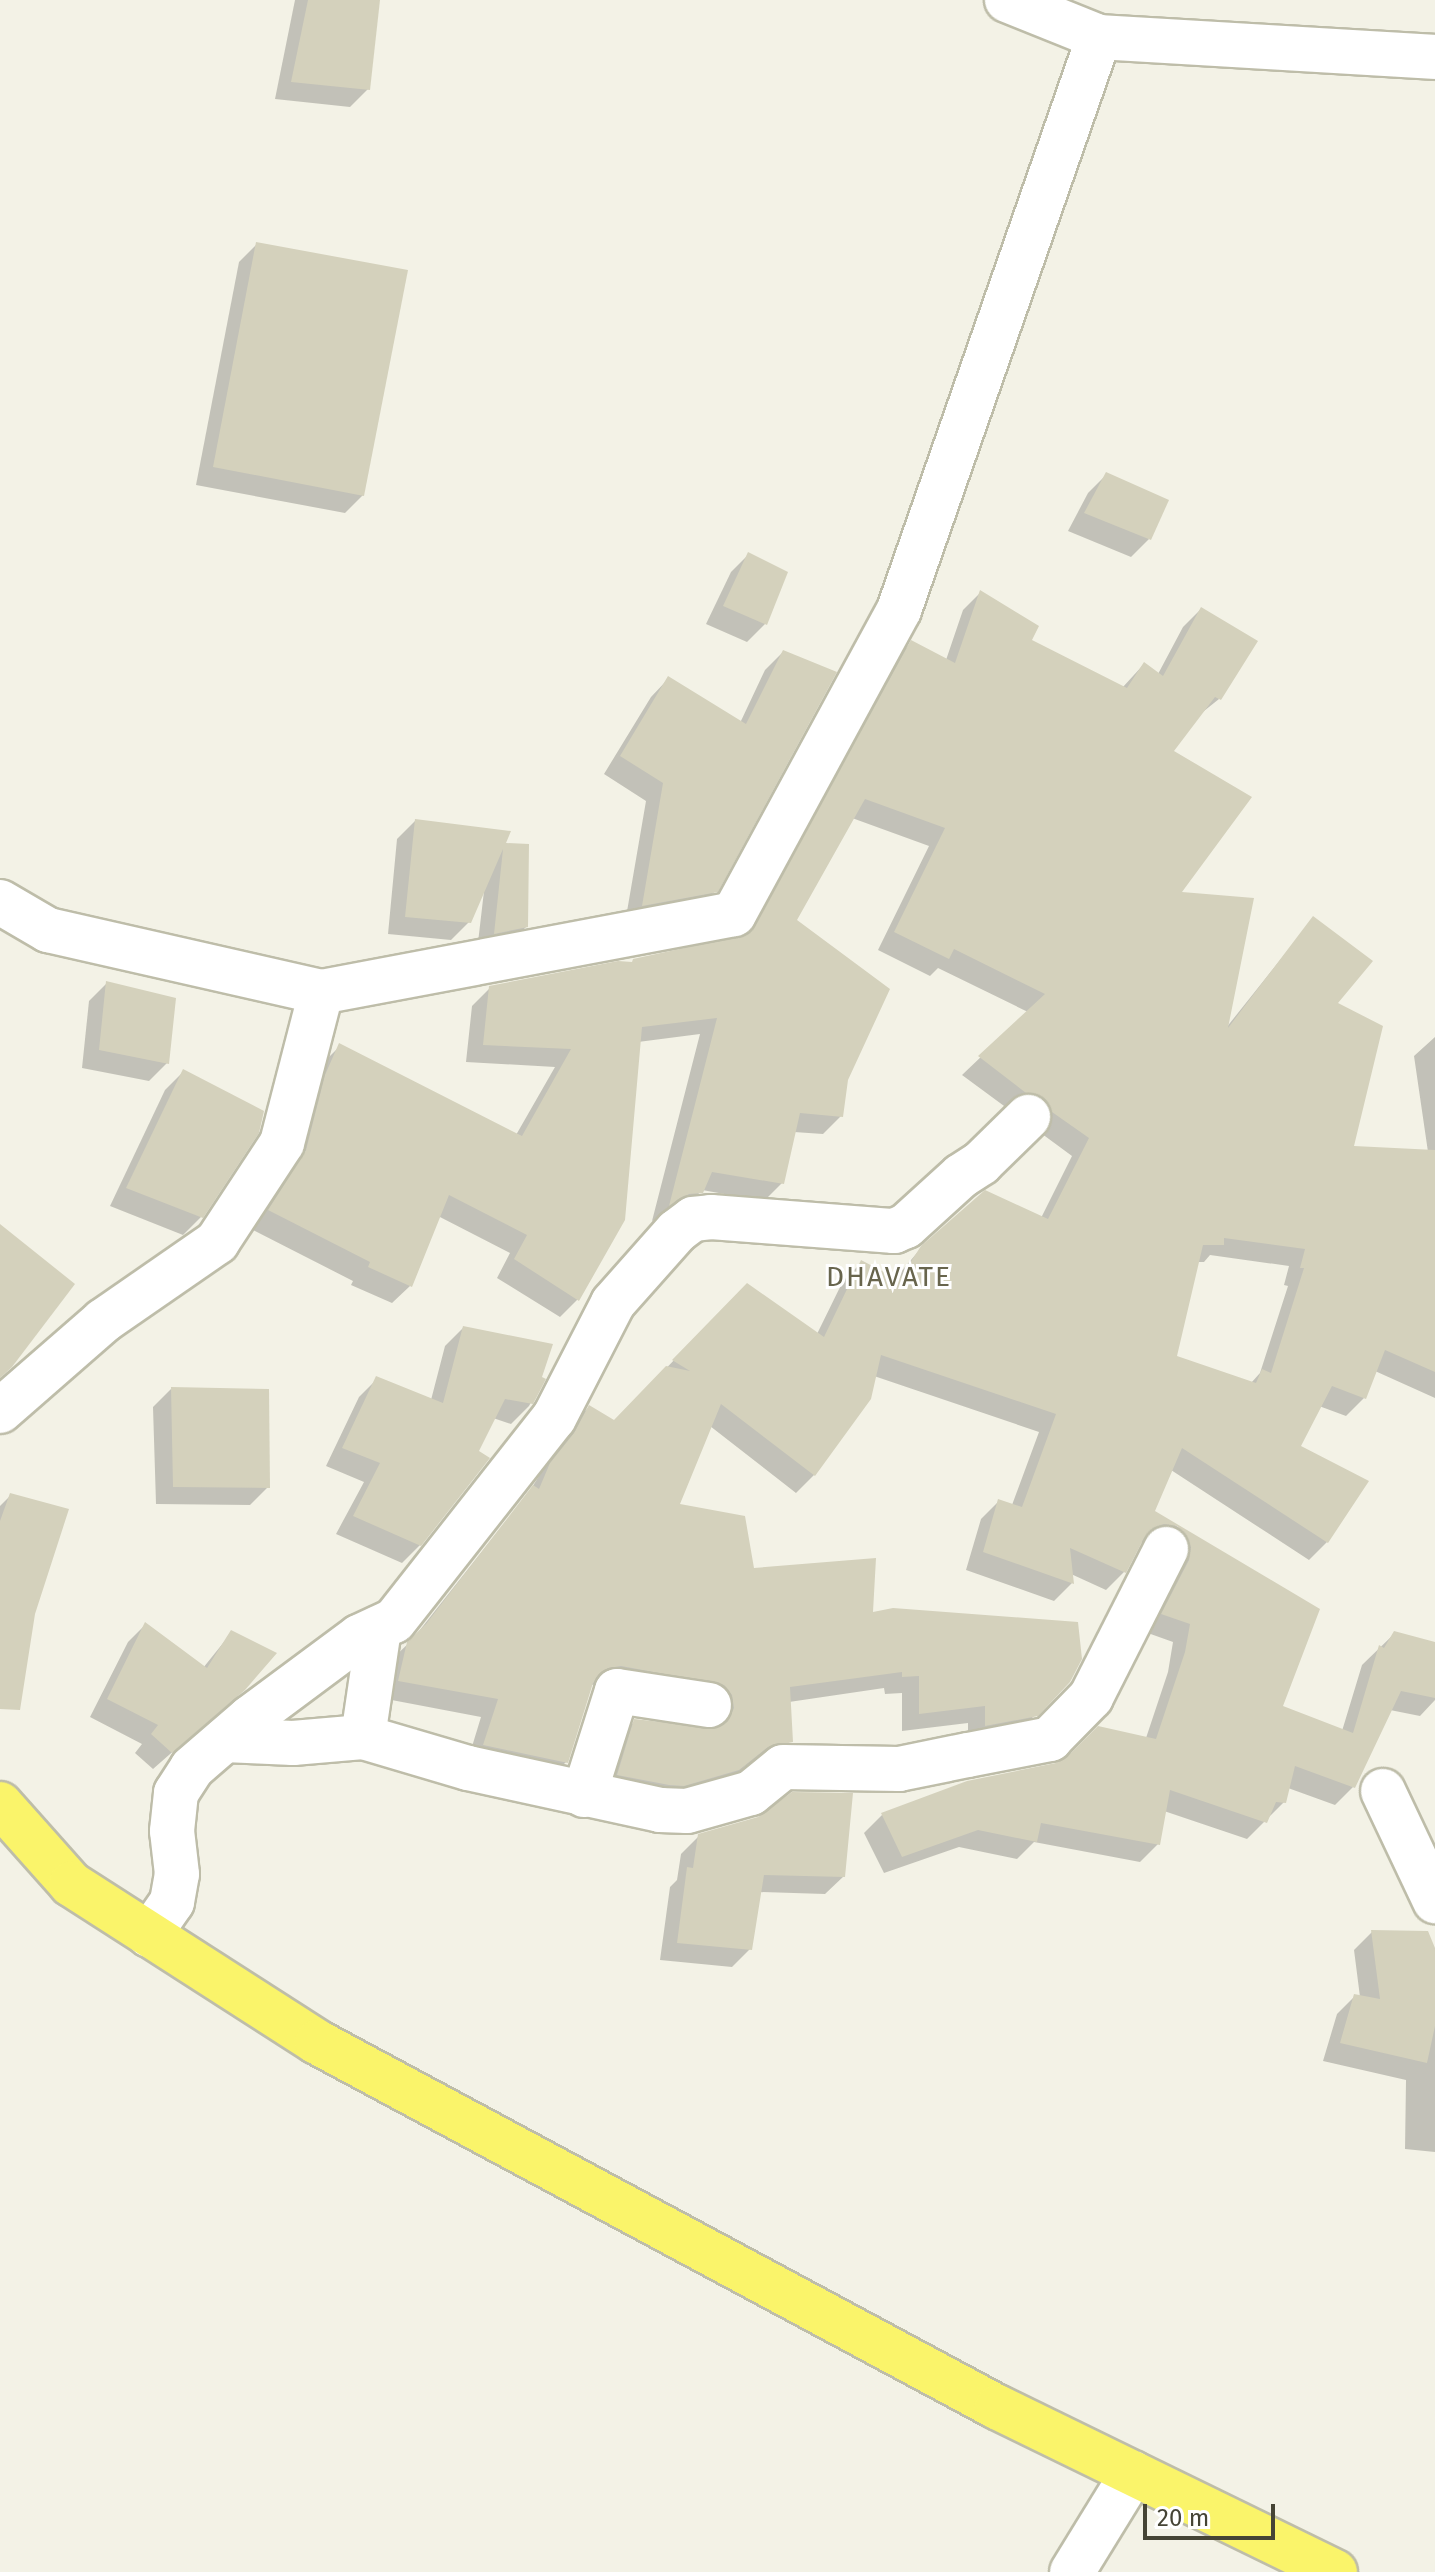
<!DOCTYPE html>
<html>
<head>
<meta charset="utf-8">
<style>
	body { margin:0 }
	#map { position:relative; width:1435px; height:2572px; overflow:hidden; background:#f3f2e6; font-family:"Fira Sans",sans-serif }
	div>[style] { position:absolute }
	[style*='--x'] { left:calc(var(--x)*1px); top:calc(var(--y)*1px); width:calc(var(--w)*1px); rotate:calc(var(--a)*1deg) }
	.shadow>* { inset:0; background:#0003 }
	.building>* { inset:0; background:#d4d1bc }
	.roads { filter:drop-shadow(2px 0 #bebda9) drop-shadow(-2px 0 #bebda9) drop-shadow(0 2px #bebda9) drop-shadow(0 -2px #bebda9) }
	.street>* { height:44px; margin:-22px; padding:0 22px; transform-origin:22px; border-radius:22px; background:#fff }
	.highway>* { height:44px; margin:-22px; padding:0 22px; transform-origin:22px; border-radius:22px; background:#faf46a }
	span { translate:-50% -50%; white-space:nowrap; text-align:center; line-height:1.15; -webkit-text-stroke:6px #fff; paint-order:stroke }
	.quarter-label { font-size:28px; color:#68654d; letter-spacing:2px }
	.scale { position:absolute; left:1143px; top:2504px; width:132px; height:36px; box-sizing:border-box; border:4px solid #454435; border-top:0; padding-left:10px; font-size:24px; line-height:28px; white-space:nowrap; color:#454435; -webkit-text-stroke:6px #fff; paint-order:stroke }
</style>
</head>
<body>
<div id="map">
	<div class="shadow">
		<i style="clip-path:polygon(295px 0,378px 0,368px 89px,350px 107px,275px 99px)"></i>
		<i style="clip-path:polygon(257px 244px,363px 495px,345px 513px,196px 485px,239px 262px)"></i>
		<i style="clip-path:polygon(1106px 475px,1149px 539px,1131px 557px,1068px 531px,1088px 493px)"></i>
		<i style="clip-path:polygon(749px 554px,785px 573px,765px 624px,747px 642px,706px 624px,731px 572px)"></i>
		<i style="clip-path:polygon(evenodd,981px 592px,1029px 641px,1122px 688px,1144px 664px,1158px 674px,1183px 627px,1201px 609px,1219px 699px,1199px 715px,1171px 752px,1178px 893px,1226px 1028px,1313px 919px,1334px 1004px,1352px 1148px,1428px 1152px,1414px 1056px,1435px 1037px,1435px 1398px,1375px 1371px,1364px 1398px,1346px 1416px,1319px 1406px,1299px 1447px,1327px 1542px,1309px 1560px,1171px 1470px,1153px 1512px,1317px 1610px,1280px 1707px,1342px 1731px,1362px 1665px,1395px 1633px,1435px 1644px,1435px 1700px,1420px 1716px,1390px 1710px,1353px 1787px,1335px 1805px,1288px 1788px,1284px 1802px,1247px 1839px,1164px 1811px,1158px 1844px,1140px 1862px,1034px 1842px,1017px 1859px,959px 1847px,884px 1873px,864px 1833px,882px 1815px,1146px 1738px,1168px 1672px,1173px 1642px,1145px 1632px,1146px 1541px,1139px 1543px,1124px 1572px,1106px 1590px,1071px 1574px,1072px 1583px,1054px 1601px,966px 1570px,981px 1519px,999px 1501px,1012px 1505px,1039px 1432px,874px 1376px,814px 1475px,796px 1493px,710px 1426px,677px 1506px,753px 1570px,1069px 1681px,1017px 1733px,968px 1743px,968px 1723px,902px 1731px,902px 1693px,885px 1694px,884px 1688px,789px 1702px,790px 1741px,772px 1759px,748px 1764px,719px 1788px,600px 1793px,617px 1739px,635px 1721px,715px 1730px,715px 1714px,602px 1683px,591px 1685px,566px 1762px,548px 1780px,467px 1763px,481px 1717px,381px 1698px,389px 1662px,412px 1640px,529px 1492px,571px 1425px,589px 1407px,614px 1422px,747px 1285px,817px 1334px,843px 1281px,861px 1263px,894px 1280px,922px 1247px,1041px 1218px,1072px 1156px,962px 1075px,1028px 1012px,938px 968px,930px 976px,878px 950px,929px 846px,852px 818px,795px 921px,846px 1079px,841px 1116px,823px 1134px,794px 1132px,782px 1183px,764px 1201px,702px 1190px,683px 1210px,670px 1212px,652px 1221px,700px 1034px,638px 1042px,578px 1299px,560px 1317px,497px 1278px,510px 1253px,438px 1216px,410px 1286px,392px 1303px,351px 1285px,353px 1281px,251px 1229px,322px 1064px,340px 1046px,516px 1135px,555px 1067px,466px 1062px,472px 1006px,490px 988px,630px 964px,741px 938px,894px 660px,912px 642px,946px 660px,963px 610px,981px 592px,1210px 1255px,1289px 1266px,1284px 1285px,1288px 1286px,1260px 1373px,1251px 1383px,1174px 1357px,1197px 1262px,1204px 1262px,1210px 1255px)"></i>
		<i style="clip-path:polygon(783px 652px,716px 890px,698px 909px,625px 923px,646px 801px,604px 774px,651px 697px,668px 679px,740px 723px,765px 670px)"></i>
		<i style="clip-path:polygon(415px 821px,503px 844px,526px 927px,508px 945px,477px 951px,484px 891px,469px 922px,451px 940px,388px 934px,397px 839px)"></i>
		<i style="clip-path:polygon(107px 983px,167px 1063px,149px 1081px,82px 1068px,89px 1001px)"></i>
		<i style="clip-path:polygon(183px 1072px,201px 1217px,183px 1235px,110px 1206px,165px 1090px)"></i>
		<i style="clip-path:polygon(463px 1328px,543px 1380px,529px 1406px,511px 1424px,493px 1418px,420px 1545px,402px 1563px,336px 1534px,364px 1482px,326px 1466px,359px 1397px,377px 1379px,431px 1400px,445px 1346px)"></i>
		<i style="clip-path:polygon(171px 1389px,268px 1487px,250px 1505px,156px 1504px,153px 1407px)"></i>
		<i style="clip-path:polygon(11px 1495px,0 1675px,0 1506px)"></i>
		<i style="clip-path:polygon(145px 1625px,203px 1668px,232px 1632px,244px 1689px,153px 1769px,135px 1753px,142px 1744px,90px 1717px,128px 1642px)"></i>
		<i style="clip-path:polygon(699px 1836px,844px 1876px,825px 1894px,759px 1892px,750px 1949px,732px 1967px,660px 1960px,670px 1887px,677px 1880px,681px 1854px)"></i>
		<i style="clip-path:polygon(1372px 1932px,1435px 1953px,1435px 2152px,1405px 2149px,1406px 2080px,1323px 2061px,1337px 2014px,1355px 1996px,1360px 1997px,1354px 1950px)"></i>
	</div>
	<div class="building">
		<i style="clip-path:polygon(308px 0,380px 0,370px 90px,291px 82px)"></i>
		<i style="clip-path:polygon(256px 242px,408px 270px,364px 496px,213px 467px)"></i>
		<i style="clip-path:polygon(1106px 472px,1169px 500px,1151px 540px,1084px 513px)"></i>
		<i style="clip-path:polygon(748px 552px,788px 572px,767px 625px,723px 606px)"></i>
		<i style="clip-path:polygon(evenodd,980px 590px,1039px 626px,1032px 640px,1127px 688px,1144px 662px,1163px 676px,1201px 607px,1258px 641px,1221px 700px,1215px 697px,1174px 751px,1252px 797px,1182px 892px,1254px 898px,1228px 1028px,1313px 916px,1373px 961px,1338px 1003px,1383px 1026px,1354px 1146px,1435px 1150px,1435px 1372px,1385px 1350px,1366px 1399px,1332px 1386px,1301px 1446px,1369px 1481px,1328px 1543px,1182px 1448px,1155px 1511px,1320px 1609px,1283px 1706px,1353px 1733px,1379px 1645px,1384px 1648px,1394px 1631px,1435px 1642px,1435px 1698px,1401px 1691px,1355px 1788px,1295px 1766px,1286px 1803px,1276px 1802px,1267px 1823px,1170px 1790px,1160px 1845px,1041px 1823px,1037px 1842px,978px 1830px,902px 1857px,881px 1813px,967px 1781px,1056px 1763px,1068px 1756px,1098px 1726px,1156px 1739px,1185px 1652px,1190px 1624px,1161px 1614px,1189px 1560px,1191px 1547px,1186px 1535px,1177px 1526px,1164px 1524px,1153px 1528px,1144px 1538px,1126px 1573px,1070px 1548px,1074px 1584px,983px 1552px,998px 1499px,1022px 1507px,1056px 1414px,881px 1355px,871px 1399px,815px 1476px,721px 1404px,680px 1504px,745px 1516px,754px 1568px,876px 1558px,873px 1612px,893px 1608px,1078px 1622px,1082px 1659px,1070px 1682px,1038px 1716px,985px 1726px,985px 1706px,919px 1714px,919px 1676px,902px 1677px,902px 1672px,790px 1687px,793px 1742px,768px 1747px,739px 1770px,684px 1786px,669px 1785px,617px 1775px,634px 1719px,717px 1728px,728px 1721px,734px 1708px,732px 1695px,724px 1685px,621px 1666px,608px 1668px,593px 1683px,568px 1763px,483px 1745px,498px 1699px,398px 1681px,407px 1642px,426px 1624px,533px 1485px,539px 1489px,550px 1463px,574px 1433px,589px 1405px,614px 1420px,666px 1366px,690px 1371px,672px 1360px,747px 1283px,824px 1337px,861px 1260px,899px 1280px,921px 1246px,985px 1190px,1048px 1219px,1089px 1138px,1052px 1112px,1045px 1099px,1026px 1093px,978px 1056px,1045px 994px,954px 949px,949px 959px,894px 932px,945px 828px,865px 799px,797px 920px,890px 989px,848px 1080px,843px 1117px,800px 1113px,784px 1184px,712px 1172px,703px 1193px,689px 1194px,669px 1206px,717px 1018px,642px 1027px,625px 1220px,579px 1301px,514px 1259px,527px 1235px,449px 1195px,412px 1287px,368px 1267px,370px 1262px,268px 1210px,306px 1150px,325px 1075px,339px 1043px,522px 1136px,571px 1049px,483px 1045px,489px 986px,618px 961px,632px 962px,633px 959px,749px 934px,911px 640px,955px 663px,980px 590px,1224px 1238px,1305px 1249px,1300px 1268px,1304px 1268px,1271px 1373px,1262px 1369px,1256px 1383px,1177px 1356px,1203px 1245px,1224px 1245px,1224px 1238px)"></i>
		<i style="clip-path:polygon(783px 650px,837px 672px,718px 892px,642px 906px,663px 783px,620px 756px,668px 676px,746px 724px)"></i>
		<i style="clip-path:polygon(415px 819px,511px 831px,506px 843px,529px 844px,528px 927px,494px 934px,503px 849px,471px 923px,405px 917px)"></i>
		<i style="clip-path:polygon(106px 981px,176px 998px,169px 1064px,99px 1050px)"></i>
		<i style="clip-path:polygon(183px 1069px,264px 1111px,259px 1133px,203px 1218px,126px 1188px)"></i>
		<i style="clip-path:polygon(0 1224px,75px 1284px,12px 1367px,0 1378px)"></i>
		<i style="clip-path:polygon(463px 1326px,553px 1344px,542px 1377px,546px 1379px,533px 1404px,505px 1399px,479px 1451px,490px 1458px,421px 1546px,353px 1516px,380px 1463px,342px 1448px,376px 1376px,443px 1403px)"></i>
		<i style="clip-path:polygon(171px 1387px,269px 1389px,270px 1488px,173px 1487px)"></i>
		<i style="clip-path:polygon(10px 1493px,69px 1509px,35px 1614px,20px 1710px,0 1709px,0 1521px)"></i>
		<i style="clip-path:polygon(145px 1622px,207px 1668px,231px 1630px,277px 1653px,245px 1690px,172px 1753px,151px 1734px,158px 1725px,107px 1699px)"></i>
		<i style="clip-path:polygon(792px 1792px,853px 1793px,845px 1877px,764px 1875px,752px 1950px,677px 1943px,687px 1867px,693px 1868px,698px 1834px,758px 1817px)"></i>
		<i style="clip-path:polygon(1371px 1930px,1428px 1931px,1435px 1948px,1435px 2026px,1427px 2063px,1340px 2043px,1354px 1994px,1380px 1999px)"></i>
	</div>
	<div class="roads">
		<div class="street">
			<i style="--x:1007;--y:0;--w:99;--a:21.9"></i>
			<i style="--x:1099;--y:37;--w:337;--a:3.4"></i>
			<i style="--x:0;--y:902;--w:56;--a:30.3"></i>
			<i style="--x:48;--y:930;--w:280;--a:12.8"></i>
			<i style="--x:321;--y:992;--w:420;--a:-10.7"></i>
			<i style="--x:734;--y:914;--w:346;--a:-61.5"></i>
			<i style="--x:899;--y:610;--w:607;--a:-70.76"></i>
			<i style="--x:0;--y:1411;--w:137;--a:-41.1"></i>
			<i style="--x:103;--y:1321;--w:139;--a:-34.7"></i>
			<i style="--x:217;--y:1242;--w:118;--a:-56.7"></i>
			<i style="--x:282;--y:1143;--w:156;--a:-75.5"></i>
			<i style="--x:363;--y:1737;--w:110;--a:-81.6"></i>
			<i style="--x:225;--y:1740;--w:68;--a:2.5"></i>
			<i style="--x:293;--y:1743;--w:70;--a:-4.9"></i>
			<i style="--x:363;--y:1737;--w:109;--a:16.4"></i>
			<i style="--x:468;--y:1768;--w:197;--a:12.3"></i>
			<i style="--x:660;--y:1810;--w:27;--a:2"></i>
			<i style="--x:687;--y:1811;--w:66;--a:-15.7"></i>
			<i style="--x:751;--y:1793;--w:41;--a:-39.1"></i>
			<i style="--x:783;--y:1767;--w:116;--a:1"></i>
			<i style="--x:899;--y:1769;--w:70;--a:-11.5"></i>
			<i style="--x:968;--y:1755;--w:84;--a:-11"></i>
			<i style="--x:1050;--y:1739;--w:59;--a:-45.7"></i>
			<i style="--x:1091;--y:1697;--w:166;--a:-63.1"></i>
			<i style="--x:1383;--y:1791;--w:122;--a:64.7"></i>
			<i style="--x:584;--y:1795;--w:109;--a:-72.4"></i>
			<i style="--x:617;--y:1691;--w:93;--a:8.7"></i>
			<i style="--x:149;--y:1935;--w:40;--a:-55.1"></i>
			<i style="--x:172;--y:1902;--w:28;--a:-80"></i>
			<i style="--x:177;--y:1874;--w:43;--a:-96.6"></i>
			<i style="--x:172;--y:1831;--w:38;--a:-84"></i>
			<i style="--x:176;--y:1793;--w:30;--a:-57"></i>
			<i style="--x:192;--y:1768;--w:77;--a:-40.8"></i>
			<i style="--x:250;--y:1718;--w:136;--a:-36.6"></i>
			<i style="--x:359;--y:1637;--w:38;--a:-25"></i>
			<i style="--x:394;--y:1621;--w:258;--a:-51.8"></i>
			<i style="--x:554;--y:1418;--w:129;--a:-62.8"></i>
			<i style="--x:613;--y:1303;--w:96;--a:-48.4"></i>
			<i style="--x:677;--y:1231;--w:20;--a:-37"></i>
			<i style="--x:693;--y:1219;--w:18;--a:-6"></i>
			<i style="--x:711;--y:1217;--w:184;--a:4.4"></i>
			<i style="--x:894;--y:1231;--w:13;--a:-23"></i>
			<i style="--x:906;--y:1226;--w:74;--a:-42.3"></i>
			<i style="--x:961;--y:1176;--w:24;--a:-33"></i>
			<i style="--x:981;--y:1163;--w:66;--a:-44.4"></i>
			<i style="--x:1072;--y:2572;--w:116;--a:-58.4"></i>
		</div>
		<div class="highway">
			<i style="--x:0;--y:1804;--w:107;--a:48.4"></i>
			<i style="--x:71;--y:1884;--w:292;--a:32.7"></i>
			<i style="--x:317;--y:2042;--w:772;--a:28.23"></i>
			<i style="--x:997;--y:2407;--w:376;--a:26"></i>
		</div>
	</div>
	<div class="quarter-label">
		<span style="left:889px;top:1277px">DHAVATE</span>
	</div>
	<div class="scale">20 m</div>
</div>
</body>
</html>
